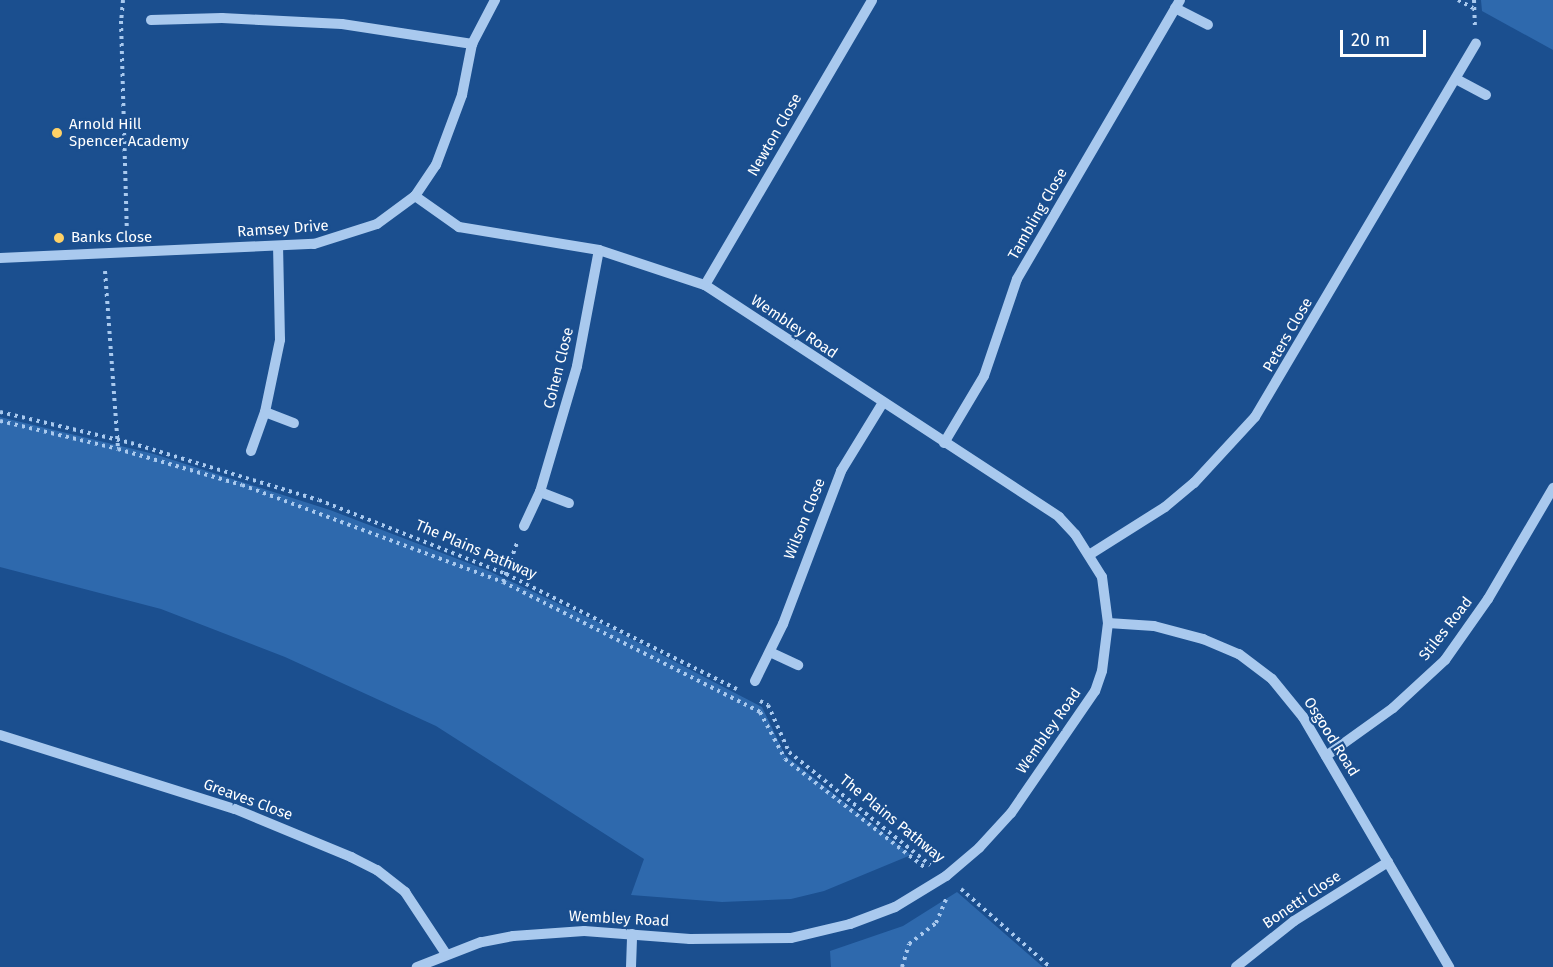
<!DOCTYPE html>
<html>
<head>
<meta charset="utf-8">
<style>
	body { margin:0 }
	#map { position:relative; width:1553px; height:967px; overflow:hidden; background:#1b4f8f; font-family:"Fira Sans",sans-serif }
	div>[style] { position:absolute }
	[style*='--x'] { left:calc(var(--x)*1px); top:calc(var(--y)*1px); width:calc(var(--w)*1px); rotate:calc(var(--a)*1deg) }
	.green>* { inset:0; background:#2e69ad }
	.path>* { height:4px; margin-top:-2px; transform-origin:0; background:repeating-linear-gradient(90deg,#a9c9ee 0 3px,transparent 0 7.5px) }
	.minor>* { height:10px; margin:-5px; padding:0 5px; transform-origin:5px; border-radius:5px; background:#a9c9ee }
	.dots>* { width:16px; height:16px; translate:-50% -50%; box-sizing:border-box; border:3px solid #1b4f8f; border-radius:50% }
	span { translate:-50% -50%; white-space:nowrap; text-align:center; line-height:1.15; -webkit-text-stroke:4.5px #1b4f8f; paint-order:stroke }
	.poi-label { font-size:15px; color:#fff }
	.left { translate:0 -50%; text-align:left }
	.street-label { font-size:15px; color:#fff }
	.scale { position:absolute; left:1340px; top:30px; width:86px; height:27px; box-sizing:border-box; border:3px solid #fff; border-top:0; padding-left:8px; font-size:18px; line-height:21px; white-space:nowrap; color:#fff; -webkit-text-stroke:4px #1b4f8f; paint-order:stroke }
</style>
</head>
<body>
<div id="map">
	<div class="green">
		<i style="clip-path:polygon(1481px 0,1553px 0,1553px 50px,1482px 11px)"></i>
		<i style="clip-path:polygon(0 417px,154px 454px,330px 510px,489px 571px,608px 627px,762px 707px,785px 755px,911px 855px,824px 891px,791px 899px,722px 902px,631px 895px,644px 859px,436px 726px,285px 657px,161px 609px,0 567px)"></i>
		<i style="clip-path:polygon(957px 892px,1043px 967px,831px 967px,830px 951px,903px 926px)"></i>
	</div>
	<div class="path">
		<i style="--x:123;--y:0;--w:21;--a:95"></i>
		<i style="--x:121;--y:21;--w:212;--a:88.4"></i>
		<i style="--x:1458;--y:0;--w:17;--a:28"></i>
		<i style="--x:1474;--y:0;--w:25;--a:88"></i>
		<i style="--x:105;--y:271;--w:178;--a:85.8"></i>
		<i style="--x:0;--y:412;--w:135;--a:13.3"></i>
		<i style="--x:131;--y:443;--w:196;--a:16.9"></i>
		<i style="--x:319;--y:500;--w:201;--a:21.6"></i>
		<i style="--x:506;--y:574;--w:258;--a:26.5"></i>
		<i style="--x:0;--y:421;--w:121;--a:13.3"></i>
		<i style="--x:118;--y:449;--w:129;--a:16.2"></i>
		<i style="--x:242;--y:485;--w:278;--a:20.4"></i>
		<i style="--x:503;--y:582;--w:288;--a:26.8"></i>
		<i style="--x:760;--y:712;--w:53;--a:62"></i>
		<i style="--x:785;--y:759;--w:176;--a:37.8"></i>
		<i style="--x:503;--y:582;--w:41;--a:-70.3"></i>
		<i style="--x:760;--y:701;--w:9;--a:27"></i>
		<i style="--x:768;--y:705;--w:51;--a:65.9"></i>
		<i style="--x:789;--y:752;--w:181;--a:38.7"></i>
		<i style="--x:961;--y:889;--w:118;--a:41.2"></i>
		<i style="--x:902;--y:967;--w:24;--a:-73"></i>
		<i style="--x:909;--y:944;--w:34;--a:-38"></i>
		<i style="--x:936;--y:923;--w:26;--a:-67"></i>
	</div>
	<div class="minor">
		<i style="--x:1175;--y:8;--w:37;--a:27"></i>
		<i style="--x:151;--y:20;--w:71;--a:-1.6"></i>
		<i style="--x:222;--y:18;--w:120;--a:2.9"></i>
		<i style="--x:342;--y:24;--w:132;--a:8.7"></i>
		<i style="--x:1456;--y:79;--w:34;--a:28"></i>
		<i style="--x:415;--y:196;--w:54;--a:35.2"></i>
		<i style="--x:459;--y:227;--w:142;--a:9.3"></i>
		<i style="--x:599;--y:250;--w:112;--a:18.3"></i>
		<i style="--x:705;--y:285;--w:423;--a:33.2"></i>
		<i style="--x:1059;--y:517;--w:23;--a:47"></i>
		<i style="--x:1075;--y:534;--w:51;--a:57.9"></i>
		<i style="--x:1102;--y:577;--w:46;--a:82.6"></i>
		<i style="--x:1108;--y:623;--w:48;--a:97.1"></i>
		<i style="--x:1102;--y:671;--w:21;--a:109"></i>
		<i style="--x:1095;--y:691;--w:148;--a:124.5"></i>
		<i style="--x:1011;--y:813;--w:47;--a:132.4"></i>
		<i style="--x:979;--y:848;--w:43;--a:139.7"></i>
		<i style="--x:946;--y:876;--w:60;--a:148.7"></i>
		<i style="--x:895;--y:907;--w:48;--a:159.3"></i>
		<i style="--x:850;--y:924;--w:61;--a:166.7"></i>
		<i style="--x:791;--y:938;--w:101;--a:179.4"></i>
		<i style="--x:690;--y:939;--w:106;--a:-175.7"></i>
		<i style="--x:584;--y:931;--w:71;--a:176"></i>
		<i style="--x:513;--y:936;--w:33;--a:169"></i>
		<i style="--x:481;--y:942;--w:69;--a:158.7"></i>
		<i style="--x:0;--y:258;--w:314;--a:-2.6"></i>
		<i style="--x:314;--y:244;--w:66;--a:-17.6"></i>
		<i style="--x:377;--y:224;--w:47;--a:-36.4"></i>
		<i style="--x:415;--y:196;--w:37;--a:-56"></i>
		<i style="--x:436;--y:165;--w:75;--a:-69.6"></i>
		<i style="--x:462;--y:95;--w:52;--a:-78.9"></i>
		<i style="--x:472;--y:44;--w:50;--a:-62.4"></i>
		<i style="--x:705;--y:285;--w:330;--a:-59.6"></i>
		<i style="--x:265;--y:412;--w:31;--a:21"></i>
		<i style="--x:944;--y:443;--w:78;--a:-59.2"></i>
		<i style="--x:984;--y:376;--w:102;--a:-71.2"></i>
		<i style="--x:1017;--y:279;--w:323;--a:-59.7"></i>
		<i style="--x:251;--y:451;--w:41;--a:-70.3"></i>
		<i style="--x:265;--y:412;--w:74;--a:-78.2"></i>
		<i style="--x:280;--y:340;--w:94;--a:-91.2"></i>
		<i style="--x:540;--y:492;--w:31;--a:21"></i>
		<i style="--x:524;--y:526;--w:38;--a:-65"></i>
		<i style="--x:540;--y:492;--w:131;--a:-73.6"></i>
		<i style="--x:577;--y:366;--w:118;--a:-79.3"></i>
		<i style="--x:1089;--y:555;--w:90;--a:-32.3"></i>
		<i style="--x:1165;--y:507;--w:38;--a:-40"></i>
		<i style="--x:1194;--y:483;--w:90;--a:-47.3"></i>
		<i style="--x:1255;--y:417;--w:434;--a:-59.4"></i>
		<i style="--x:1108;--y:623;--w:46;--a:3.7"></i>
		<i style="--x:1154;--y:626;--w:51;--a:14.9"></i>
		<i style="--x:1203;--y:639;--w:39;--a:23"></i>
		<i style="--x:1239;--y:654;--w:41;--a:37.1"></i>
		<i style="--x:1272;--y:679;--w:49;--a:50.8"></i>
		<i style="--x:1303;--y:717;--w:290;--a:59.7"></i>
		<i style="--x:772;--y:653;--w:29;--a:25"></i>
		<i style="--x:755;--y:681;--w:64;--a:-63.8"></i>
		<i style="--x:783;--y:624;--w:164;--a:-69.2"></i>
		<i style="--x:841;--y:471;--w:79;--a:-58.5"></i>
		<i style="--x:0;--y:735;--w:246;--a:17.5"></i>
		<i style="--x:235;--y:809;--w:126;--a:22.5"></i>
		<i style="--x:351;--y:857;--w:29;--a:27"></i>
		<i style="--x:377;--y:870;--w:36;--a:38"></i>
		<i style="--x:405;--y:892;--w:74;--a:56.5"></i>
		<i style="--x:1326;--y:756;--w:82;--a:-35.6"></i>
		<i style="--x:1393;--y:708;--w:71;--a:-42.7"></i>
		<i style="--x:1445;--y:660;--w:75;--a:-54.8"></i>
		<i style="--x:1488;--y:599;--w:129;--a:-59.6"></i>
		<i style="--x:631;--y:967;--w:33;--a:-88"></i>
		<i style="--x:1236;--y:967;--w:74;--a:-38.4"></i>
		<i style="--x:1294;--y:921;--w:111;--a:-32.1"></i>
	</div>
	<div class="dots">
		<i style="left:57px;top:133px;background:#ffd166"></i>
		<i style="left:59px;top:238px;background:#ffd166"></i>
	</div>
	<div class="poi-label">
		<span class="left" style="left:69px;top:133px">Arnold Hill<br>Spencer Academy</span>
		<span class="left" style="left:71px;top:238px">Banks Close</span>
	</div>
	<div class="street-label">
		<span style="left:775px;top:135px;rotate:-60deg">Newton Close</span>
		<span style="left:1038px;top:214px;rotate:-60deg">Tambling Close</span>
		<span style="left:283px;top:229px;rotate:-4deg">Ramsey Drive</span>
		<span style="left:794px;top:327px;rotate:34deg">Wembley Road</span>
		<span style="left:1288px;top:335px;rotate:-60deg">Peters Close</span>
		<span style="left:559px;top:368px;rotate:-76deg">Cohen Close</span>
		<span style="left:805px;top:519px;rotate:-68deg">Wilson Close</span>
		<span style="left:476px;top:550px;rotate:23deg">The Plains Pathway</span>
		<span style="left:1446px;top:629px;rotate:-52deg">Stiles Road</span>
		<span style="left:1049px;top:731px;rotate:-55deg">Wembley Road</span>
		<span style="left:1331px;top:737px;rotate:58deg">Osgood Road</span>
		<span style="left:248px;top:800px;rotate:20deg">Greaves Close</span>
		<span style="left:892px;top:819px;rotate:39deg">The Plains Pathway</span>
		<span style="left:1302px;top:900px;rotate:-34deg">Bonetti Close</span>
		<span style="left:619px;top:919px;rotate:3deg">Wembley Road</span>
	</div>
	<div class="scale">20 m</div>
</div>
</body>
</html>
